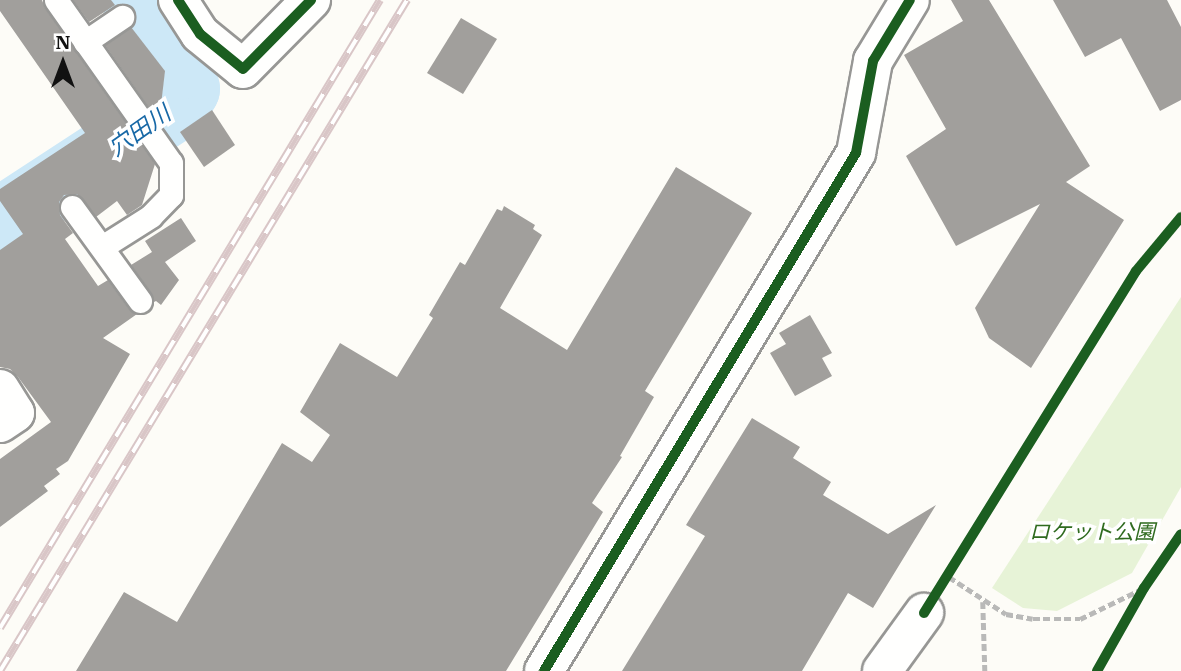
<!DOCTYPE html>
<html>
<head>
<meta charset="utf-8">
<style>
	body { margin:0 }
	#map { position:relative; width:1181px; height:671px; overflow:hidden; background:#fdfcf7; font-family:"IBM Plex Serif","Noto Sans JP",serif }
	div>[style] { position:absolute }
	[style*='--x'] { left:calc(var(--x)*1px); top:calc(var(--y)*1px); width:calc(var(--w)*1px); rotate:calc(var(--a)*1deg) }
	.green>* { inset:0; background:#e7f3d7 }
	.river>* { height:68px; margin:-34px; padding:0 34px; transform-origin:34px; border-radius:34px; background:#cde8f7 }
	.building>* { inset:0; background:#a19f9c }
	.path>* { height:4.5px; margin-top:-2.25px; transform-origin:0; background:repeating-linear-gradient(90deg,#b9b9b8 0 7px,transparent 0 10.5px) }
	.roads { filter:drop-shadow(2px 0 #979795) drop-shadow(-2px 0 #979795) drop-shadow(0 2px #979795) drop-shadow(0 -2px #979795) }
	.lane>* { height:23px; margin:-11.5px; padding:0 11.5px; transform-origin:11.5px; border-radius:11.5px; background:#fffffe }
	.street>* { height:38px; margin:-19px; padding:0 19px; transform-origin:19px; border-radius:19px; background:#fffffe }
	.rail>* { height:8px; margin-top:-4px; transform-origin:0; background:repeating-linear-gradient(90deg,#fff 0 16px,#d9c6c7 0 32px); box-sizing:border-box; border-block:2px solid #d9c6c7 }
	.cycleway>* { height:10px; margin:-5px; padding:0 5px; transform-origin:5px; border-radius:5px; background:#1b5e20 }
	span { translate:-50% -50%; white-space:nowrap; text-align:center; line-height:1.15; -webkit-text-stroke:7px #fff; paint-order:stroke }
	.park-label { font-size:21px; color:#2f6b1f; font-style:italic }
	.water-label { font-size:23px; color:#1768a6; font-style:italic }
	.north { position:absolute; left:28px; top:28px; width:70px; height:70px; -webkit-text-stroke:5px #fff; paint-order:stroke; rotate:0deg; font-size:19px; font-weight:700; line-height:28px; text-align:center; color:#111 }
	.north::after { content:''; display:block; margin:auto; width:24px; height:32px; background:#111; clip-path:polygon(50% 0,100% 100%,50% 72%,0 100%) }
</style>
</head>
<body>
<div id="map">
	<div class="green">
		<i style="clip-path:polygon(1181px 297px,1181px 487px,1132px 573px,1057px 611px,1023px 608px,992px 588px)"></i>
	</div>
	<div class="river">
		<i style="--x:0;--y:222;--w:207;--a:-33.2"></i>
		<i style="--x:173;--y:109;--w:24;--a:-57"></i>
		<i style="--x:186;--y:89;--w:24;--a:-107"></i>
		<i style="--x:179;--y:66;--w:79;--a:-123.7"></i>
	</div>
	<div class="building">
		<i style="clip-path:polygon(0 0,42px 0,45px 8px,155px 164px,142px 205px,127px 215px,117px 201px,96px 217px,77px 194px,64px 195px,59px 202px,60px 215px,73px 233px,65px 239px,98px 286px,108px 280px,129px 309px,137px 314px,103px 338px,130px 354px,68px 461px,56px 469px,60px 474px,44px 486px,48px 491px,0 527px,0 459px,51px 422px,18px 377px,10px 369px,0 367px,0 250px,23px 234px,0 201px,0 189px,85px 133px,0 11px)"></i>
		<i style="clip-path:polygon(73px 0,111px 0,115px 5px,89px 22px)"></i>
		<i style="clip-path:polygon(951px 0,989px 0,1090px 166px,1066px 182px,1124px 220px,1031px 368px,989px 338px,975px 308px,1040px 204px,956px 246px,906px 156px,946px 129px,904px 55px,963px 21px)"></i>
		<i style="clip-path:polygon(1053px 0,1167px 0,1181px 27px,1181px 100px,1160px 111px,1121px 38px,1085px 57px)"></i>
		<i style="clip-path:polygon(461px 18px,497px 39px,463px 94px,427px 73px)"></i>
		<i style="clip-path:polygon(131px 27px,165px 71px,159px 122px,105px 45px)"></i>
		<i style="clip-path:polygon(212px 110px,235px 145px,204px 167px,180px 132px)"></i>
		<i style="clip-path:polygon(676px 167px,752px 213px,645px 391px,654px 397px,620px 456px,622px 457px,592px 503px,603px 512px,506px 671px,76px 671px,124px 592px,177px 622px,282px 443px,312px 462px,330px 435px,300px 412px,340px 343px,397px 377px,433px 318px,429px 315px,460px 262px,465px 265px,497px 209px,502px 211px,504px 206px,535px 225px,533px 229px,542px 235px,500px 308px,567px 350px)"></i>
		<i style="clip-path:polygon(181px 218px,196px 241px,165px 262px,179px 280px,161px 305px,156px 301px,154px 302px,151px 293px,131px 265px,152px 252px,145px 241px)"></i>
		<i style="clip-path:polygon(810px 315px,832px 353px,822px 358px,832px 376px,795px 396px,770px 353px,786px 344px,779px 333px)"></i>
		<i style="clip-path:polygon(752px 418px,800px 447px,793px 458px,831px 482px,823px 495px,888px 534px,936px 505px,873px 608px,848px 593px,802px 671px,622px 671px,705px 536px,686px 525px)"></i>
	</div>
	<div class="path">
		<i style="--x:949;--y:577;--w:68;--a:33"></i>
		<i style="--x:1006;--y:614;--w:27;--a:10"></i>
		<i style="--x:1033;--y:619;--w:47;--a:0"></i>
		<i style="--x:1080;--y:619;--w:71;--a:-25.8"></i>
		<i style="--x:983;--y:602;--w:69;--a:88.3"></i>
	</div>
	<div class="roads">
		<div class="lane">
			<i style="--x:56;--y:0;--w:199;--a:54.8"></i>
			<i style="--x:171;--y:163;--w:32;--a:90"></i>
			<i style="--x:171;--y:195;--w:29;--a:134"></i>
			<i style="--x:151;--y:216;--w:58;--a:147.7"></i>
			<i style="--x:85;--y:42;--w:45;--a:-34"></i>
			<i style="--x:72;--y:207;--w:116;--a:54.1"></i>
		</div>
		<div class="street">
			<i style="--x:178;--y:0;--w:40;--a:57.1"></i>
			<i style="--x:200;--y:34;--w:55;--a:39.1"></i>
			<i style="--x:243;--y:69;--w:97;--a:-45.4"></i>
			<i style="--x:0;--y:389;--w:28;--a:58"></i>
			<i style="--x:15;--y:413;--w:18;--a:146"></i>
			<i style="--x:544;--y:671;--w:605;--a:-58.94"></i>
			<i style="--x:856;--y:153;--w:94;--a:-79.5"></i>
			<i style="--x:873;--y:61;--w:71;--a:-58.8"></i>
			<i style="--x:882;--y:671;--w:72;--a:-54.1"></i>
		</div>
	</div>
	<div class="rail">
		<i style="--x:0;--y:628;--w:734;--a:-58.82"></i>
		<i style="--x:0;--y:671;--w:785;--a:-58.76"></i>
	</div>
	<div class="cycleway">
		<i style="--x:178;--y:0;--w:40;--a:57.1"></i>
		<i style="--x:200;--y:34;--w:55;--a:39.1"></i>
		<i style="--x:243;--y:69;--w:97;--a:-45.4"></i>
		<i style="--x:924;--y:613;--w:402;--a:-58.2"></i>
		<i style="--x:1136;--y:271;--w:70;--a:-50.2"></i>
		<i style="--x:544;--y:671;--w:605;--a:-58.94"></i>
		<i style="--x:856;--y:153;--w:94;--a:-79.5"></i>
		<i style="--x:873;--y:61;--w:71;--a:-58.8"></i>
		<i style="--x:1097;--y:671;--w:95;--a:-60.5"></i>
		<i style="--x:1144;--y:588;--w:65;--a:-55.6"></i>
	</div>
	<div class="park-label">
		<span style="left:1092px;top:531px">ロケット公園</span>
	</div>
	<div class="water-label">
		<span style="left:139px;top:130px;rotate:-35deg">穴田川</span>
	</div>
	<div class="north">N</div>
</div>
</body>
</html>
